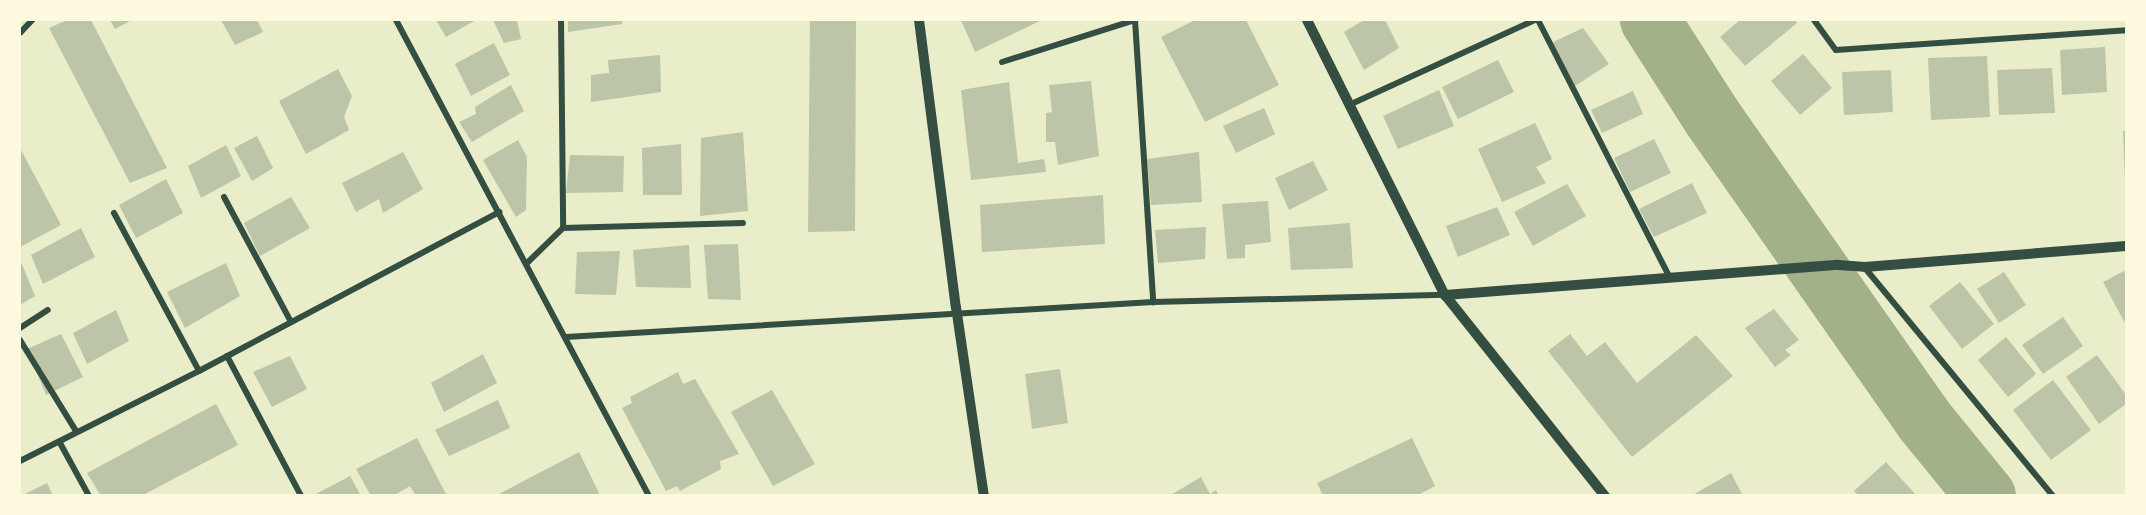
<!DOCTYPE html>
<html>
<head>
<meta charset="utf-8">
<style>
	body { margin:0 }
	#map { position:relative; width:2146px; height:515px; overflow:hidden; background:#e9edc9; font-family:Karla,sans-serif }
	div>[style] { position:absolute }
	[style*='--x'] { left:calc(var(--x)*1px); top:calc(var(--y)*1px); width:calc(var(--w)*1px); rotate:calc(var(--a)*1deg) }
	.river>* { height:60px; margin:-30px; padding:0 30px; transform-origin:30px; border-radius:30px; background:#a3b18a }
	.building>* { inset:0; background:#bcc5a7 }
	.minor>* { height:6px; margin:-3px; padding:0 3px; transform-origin:3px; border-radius:3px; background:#344e41 }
	.tertiary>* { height:10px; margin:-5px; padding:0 5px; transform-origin:5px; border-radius:5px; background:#344e41 }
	span { translate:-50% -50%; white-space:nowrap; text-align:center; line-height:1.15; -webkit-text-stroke:5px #fefae0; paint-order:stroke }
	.frame { position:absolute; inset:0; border:21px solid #fefae0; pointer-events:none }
</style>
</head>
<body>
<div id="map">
	<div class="river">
		<i style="--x:1650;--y:20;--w:115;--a:57.4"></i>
		<i style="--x:1712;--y:117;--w:370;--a:55"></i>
		<i style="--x:1924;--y:420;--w:98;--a:50.8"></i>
	</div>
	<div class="building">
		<i style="clip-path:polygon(67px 20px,91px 20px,167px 168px,130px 183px,49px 28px)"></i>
		<i style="clip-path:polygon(110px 20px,132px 20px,115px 29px)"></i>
		<i style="clip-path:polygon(221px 20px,257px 20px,263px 32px,235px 45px)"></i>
		<i style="clip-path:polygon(436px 20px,476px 20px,446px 37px)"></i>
		<i style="clip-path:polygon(493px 20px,517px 20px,521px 39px,504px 43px)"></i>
		<i style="clip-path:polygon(568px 20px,622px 20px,622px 24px,568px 32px)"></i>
		<i style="clip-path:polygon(810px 20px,856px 20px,855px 231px,808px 232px)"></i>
		<i style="clip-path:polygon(961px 20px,1042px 20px,975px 52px)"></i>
		<i style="clip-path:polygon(1195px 20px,1246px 20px,1279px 85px,1205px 122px,1161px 37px)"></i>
		<i style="clip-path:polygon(1364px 20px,1385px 20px,1399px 48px,1364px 70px,1344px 32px)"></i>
		<i style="clip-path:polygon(1740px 20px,1795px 20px,1797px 23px,1745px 66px,1720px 37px)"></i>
		<i style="clip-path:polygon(1583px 28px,1609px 64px,1575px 86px,1551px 43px)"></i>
		<i style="clip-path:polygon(494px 43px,510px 75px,471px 96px,455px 64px)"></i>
		<i style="clip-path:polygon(2105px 47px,2107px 92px,2062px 95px,2060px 50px)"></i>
		<i style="clip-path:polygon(1803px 54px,1832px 88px,1800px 115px,1771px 81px)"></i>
		<i style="clip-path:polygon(660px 55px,661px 92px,591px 102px,591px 75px,609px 73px,608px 60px)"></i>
		<i style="clip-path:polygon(1987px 56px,1990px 117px,1931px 120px,1928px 58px)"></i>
		<i style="clip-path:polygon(1498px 60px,1514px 92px,1458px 119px,1442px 87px)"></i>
		<i style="clip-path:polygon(2052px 68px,2055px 113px,1999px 115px,1997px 70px)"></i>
		<i style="clip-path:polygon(338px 69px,352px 96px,344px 117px,349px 130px,306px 154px,279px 101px)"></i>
		<i style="clip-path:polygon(1891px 70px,1893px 112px,1844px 115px,1842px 72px)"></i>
		<i style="clip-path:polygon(1091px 81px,1099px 156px,1058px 165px,1055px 142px,1046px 142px,1046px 113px,1052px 112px,1049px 85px)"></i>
		<i style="clip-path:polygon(1009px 82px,1018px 163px,1044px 159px,1046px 172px,971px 180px,961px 90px)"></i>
		<i style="clip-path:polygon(511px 85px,524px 111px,472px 142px,459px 122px,476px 114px,475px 107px)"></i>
		<i style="clip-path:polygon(1439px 90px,1454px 126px,1398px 149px,1383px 116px)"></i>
		<i style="clip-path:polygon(1633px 91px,1643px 114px,1602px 133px,1591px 110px)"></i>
		<i style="clip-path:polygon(1264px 108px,1275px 134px,1236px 153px,1223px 126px)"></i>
		<i style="clip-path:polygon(1535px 123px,1552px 159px,1536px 167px,1546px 183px,1502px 202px,1478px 149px)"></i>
		<i style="clip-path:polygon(2123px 131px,2126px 131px,2126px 183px,2125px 183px)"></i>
		<i style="clip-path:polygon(743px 132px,748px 211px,700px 216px,701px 138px)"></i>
		<i style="clip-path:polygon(257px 136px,273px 168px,252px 181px,234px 148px)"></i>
		<i style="clip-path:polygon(1654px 139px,1671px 173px,1630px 192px,1614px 158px)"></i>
		<i style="clip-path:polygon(518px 140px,527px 157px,526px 210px,516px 217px,483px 160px)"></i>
		<i style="clip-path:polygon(681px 144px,682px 195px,643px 195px,642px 148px)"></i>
		<i style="clip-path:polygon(226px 145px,241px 176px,201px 198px,188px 166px)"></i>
		<i style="clip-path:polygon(20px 148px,61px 225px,20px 247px)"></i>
		<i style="clip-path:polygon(403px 152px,423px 189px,383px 213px,379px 199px,356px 212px,342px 183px)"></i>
		<i style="clip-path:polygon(1199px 152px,1202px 202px,1151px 205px,1147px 159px)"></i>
		<i style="clip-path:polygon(570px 155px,624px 156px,623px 192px,566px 193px)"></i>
		<i style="clip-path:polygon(1313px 161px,1328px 190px,1289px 210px,1275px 178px)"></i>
		<i style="clip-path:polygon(166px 179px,183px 213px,136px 238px,119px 205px)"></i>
		<i style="clip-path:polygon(1692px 183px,1707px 213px,1654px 237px,1639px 209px)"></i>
		<i style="clip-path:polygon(1567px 184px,1586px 216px,1533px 246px,1514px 212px)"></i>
		<i style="clip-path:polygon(1103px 195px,1105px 244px,982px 252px,980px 205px)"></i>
		<i style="clip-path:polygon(291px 197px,310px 228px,260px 256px,244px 223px)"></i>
		<i style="clip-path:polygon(1268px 201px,1271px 242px,1245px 245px,1245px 258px,1227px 259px,1222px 204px)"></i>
		<i style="clip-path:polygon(1497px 207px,1510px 235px,1458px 257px,1446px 226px)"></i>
		<i style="clip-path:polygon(1350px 223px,1353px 268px,1291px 270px,1288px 228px)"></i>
		<i style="clip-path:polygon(1206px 227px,1205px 259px,1158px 263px,1155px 230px)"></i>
		<i style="clip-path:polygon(81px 228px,95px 257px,43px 284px,31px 255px)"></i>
		<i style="clip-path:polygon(738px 244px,741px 300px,708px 299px,704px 245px)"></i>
		<i style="clip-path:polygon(689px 245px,691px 288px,636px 287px,633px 250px)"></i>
		<i style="clip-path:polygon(620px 251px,616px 295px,575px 294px,577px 252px)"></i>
		<i style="clip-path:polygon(226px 263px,240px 296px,185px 328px,167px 292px)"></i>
		<i style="clip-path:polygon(22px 264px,35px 296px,20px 305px,20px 265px)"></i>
		<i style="clip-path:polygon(2124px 271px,2126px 275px,2126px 325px,2103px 282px)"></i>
		<i style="clip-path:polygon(2004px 272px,2026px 305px,1999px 323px,1977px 289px)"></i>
		<i style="clip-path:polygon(1960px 282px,1994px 324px,1962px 349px,1929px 306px)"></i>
		<i style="clip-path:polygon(1774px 309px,1799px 340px,1785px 350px,1791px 355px,1775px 367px,1745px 328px)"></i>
		<i style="clip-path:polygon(116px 310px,129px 341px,87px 364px,73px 333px)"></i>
		<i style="clip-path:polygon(2063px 317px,2083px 346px,2043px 374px,2022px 345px)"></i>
		<i style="clip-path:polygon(61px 334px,83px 377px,46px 395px,27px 349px)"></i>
		<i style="clip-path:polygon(1570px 334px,1587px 356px,1605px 342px,1637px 383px,1696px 335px,1733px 376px,1632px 457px,1548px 351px)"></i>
		<i style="clip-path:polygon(2006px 337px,2036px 374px,2008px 397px,1978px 360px)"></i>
		<i style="clip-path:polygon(483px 354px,497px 383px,444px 412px,431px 383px)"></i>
		<i style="clip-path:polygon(2097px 355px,2126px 395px,2126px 404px,2099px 424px,2066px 377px)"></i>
		<i style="clip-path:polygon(290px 356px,307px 389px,272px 407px,253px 372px)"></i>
		<i style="clip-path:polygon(1060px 369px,1068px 423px,1032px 429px,1025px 374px)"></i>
		<i style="clip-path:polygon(678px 372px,683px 384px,695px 379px,739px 454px,720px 461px,721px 469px,680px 491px,677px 486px,666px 491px,622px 408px,632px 403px,630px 397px)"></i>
		<i style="clip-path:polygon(2053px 380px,2091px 430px,2051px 460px,2013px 410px)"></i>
		<i style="clip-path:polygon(772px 390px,815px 464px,773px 486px,731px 412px)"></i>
		<i style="clip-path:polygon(498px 400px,510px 428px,449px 456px,435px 430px)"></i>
		<i style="clip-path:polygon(216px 404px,238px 445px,141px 496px,101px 496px,87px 473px)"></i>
		<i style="clip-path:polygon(417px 438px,447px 496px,416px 496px,410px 486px,393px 496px,371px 496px,356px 469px)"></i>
		<i style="clip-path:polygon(1412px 438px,1435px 486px,1416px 496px,1323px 496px,1317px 483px)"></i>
		<i style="clip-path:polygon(579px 452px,599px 493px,595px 496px,495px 496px)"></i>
		<i style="clip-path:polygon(1886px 462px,1917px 496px,1858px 496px,1854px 491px)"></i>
		<i style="clip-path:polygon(1731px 473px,1743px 496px,1691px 496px)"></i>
		<i style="clip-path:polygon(350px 476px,361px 496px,312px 496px)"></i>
		<i style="clip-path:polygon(1201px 477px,1210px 494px,1216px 490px,1219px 496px,1169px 496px)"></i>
		<i style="clip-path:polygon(47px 483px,53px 496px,21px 496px)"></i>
	</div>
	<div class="minor">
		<i style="--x:396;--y:20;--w:539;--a:62.01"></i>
		<i style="--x:561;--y:20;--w:208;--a:89.4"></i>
		<i style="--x:1135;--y:20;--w:283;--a:86.3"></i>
		<i style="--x:1538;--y:20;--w:288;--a:62.9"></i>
		<i style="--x:1814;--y:20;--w:37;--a:54"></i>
		<i style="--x:1836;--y:50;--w:291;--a:-3.9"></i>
		<i style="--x:20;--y:33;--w:18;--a:-47"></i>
		<i style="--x:1002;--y:62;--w:139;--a:-17.5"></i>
		<i style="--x:1349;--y:105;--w:205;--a:-24.6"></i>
		<i style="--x:224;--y:197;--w:142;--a:61.8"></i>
		<i style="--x:114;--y:213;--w:179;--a:61.7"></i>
		<i style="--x:527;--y:263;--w:50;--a:-44.2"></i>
		<i style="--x:563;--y:228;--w:180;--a:-1.6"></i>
		<i style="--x:1865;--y:268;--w:296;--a:50.5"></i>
		<i style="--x:20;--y:328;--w:33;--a:-33"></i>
		<i style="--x:566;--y:337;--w:588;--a:-3.41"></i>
		<i style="--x:1153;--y:302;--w:292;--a:-1.4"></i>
		<i style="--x:20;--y:340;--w:107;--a:58.4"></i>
		<i style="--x:227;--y:356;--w:158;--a:62.1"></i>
		<i style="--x:60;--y:443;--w:60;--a:61.3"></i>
		<i style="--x:20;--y:461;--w:200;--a:-26.7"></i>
		<i style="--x:199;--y:371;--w:340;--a:-27.9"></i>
	</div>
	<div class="tertiary">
		<i style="--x:919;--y:20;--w:289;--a:82.7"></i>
		<i style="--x:956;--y:307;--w:191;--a:81.6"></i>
		<i style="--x:1307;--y:20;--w:308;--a:63.4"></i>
		<i style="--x:1445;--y:295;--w:257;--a:51.5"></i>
		<i style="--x:1445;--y:295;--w:394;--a:-4.4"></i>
		<i style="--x:1838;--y:265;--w:27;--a:4"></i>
		<i style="--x:1865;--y:267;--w:262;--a:-4.6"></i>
	</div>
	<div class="frame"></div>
</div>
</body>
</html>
